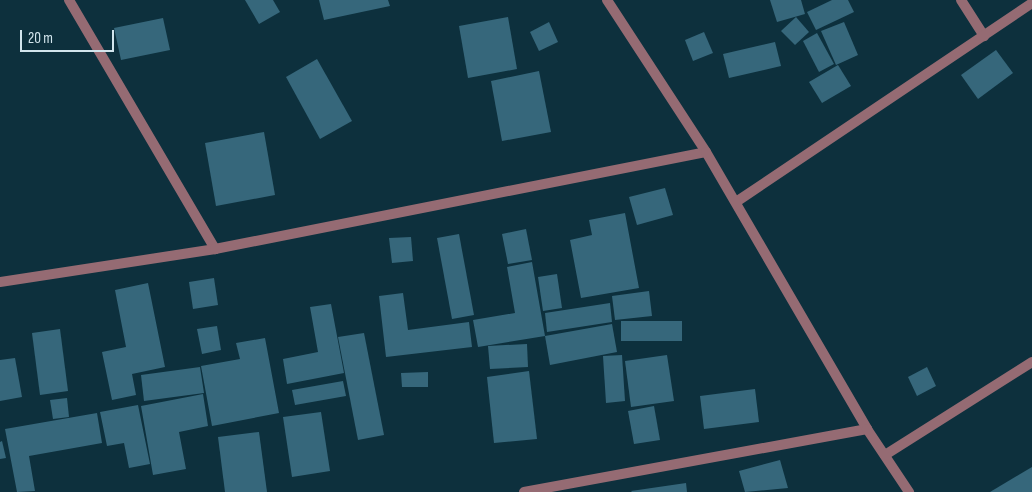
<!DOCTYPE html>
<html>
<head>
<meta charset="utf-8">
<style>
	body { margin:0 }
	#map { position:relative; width:1032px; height:492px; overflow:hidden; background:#0d303d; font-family:"Sofia Sans Condensed",sans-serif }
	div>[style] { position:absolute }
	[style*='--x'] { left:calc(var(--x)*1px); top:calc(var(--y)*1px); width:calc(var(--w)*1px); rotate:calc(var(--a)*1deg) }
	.building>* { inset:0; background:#36677b }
	.minor>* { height:10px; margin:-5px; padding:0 5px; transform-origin:5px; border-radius:5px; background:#956b73 }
	.tertiary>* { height:10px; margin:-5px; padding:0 5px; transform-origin:5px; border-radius:5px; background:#956b73 }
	span { translate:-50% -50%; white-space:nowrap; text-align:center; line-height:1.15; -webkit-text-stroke:4.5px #0d303d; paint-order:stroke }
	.scale { position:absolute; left:20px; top:30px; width:94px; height:22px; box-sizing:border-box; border:2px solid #d2e5ed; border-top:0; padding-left:6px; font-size:15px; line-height:18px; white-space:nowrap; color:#d2e5ed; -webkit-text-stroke:4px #0d303d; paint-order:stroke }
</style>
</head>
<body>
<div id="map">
	<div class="building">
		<i style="clip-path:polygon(245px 0,273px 0,280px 12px,259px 24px)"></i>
		<i style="clip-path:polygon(319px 0,388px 0,390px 6px,324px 20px)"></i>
		<i style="clip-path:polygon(770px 0,801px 0,805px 14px,777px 22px)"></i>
		<i style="clip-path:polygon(832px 0,848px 0,854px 12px,816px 30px,807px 12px)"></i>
		<i style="clip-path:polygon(508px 17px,517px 69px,468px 78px,459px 26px)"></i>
		<i style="clip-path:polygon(796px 17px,809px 32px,795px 45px,781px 31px)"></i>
		<i style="clip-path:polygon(163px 18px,170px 50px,121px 60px,114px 28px)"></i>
		<i style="clip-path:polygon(549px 22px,558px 42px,539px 51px,530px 32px)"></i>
		<i style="clip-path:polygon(844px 22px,858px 55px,836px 65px,821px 31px)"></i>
		<i style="clip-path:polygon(704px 32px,713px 53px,693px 61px,685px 40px)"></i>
		<i style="clip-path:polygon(817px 33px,834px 64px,819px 72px,803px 41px)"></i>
		<i style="clip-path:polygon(775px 42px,781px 66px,729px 78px,723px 54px)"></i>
		<i style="clip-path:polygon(996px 50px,1013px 73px,978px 99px,961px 75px)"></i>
		<i style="clip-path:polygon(317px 59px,352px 121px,320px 139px,286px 77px)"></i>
		<i style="clip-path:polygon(838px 65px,851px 86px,822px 103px,809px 82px)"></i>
		<i style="clip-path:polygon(539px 71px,551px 132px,502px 141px,491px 81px)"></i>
		<i style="clip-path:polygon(264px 132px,275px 195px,216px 206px,205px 143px)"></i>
		<i style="clip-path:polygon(665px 188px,673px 215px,637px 225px,629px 197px)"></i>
		<i style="clip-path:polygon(625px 213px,639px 288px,581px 298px,570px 240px,592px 235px,589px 220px)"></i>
		<i style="clip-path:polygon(526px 229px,532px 260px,508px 264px,502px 234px)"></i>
		<i style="clip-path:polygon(459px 234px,474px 315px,452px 319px,437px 238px)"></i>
		<i style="clip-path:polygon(411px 237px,413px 261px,392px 263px,389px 238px)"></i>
		<i style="clip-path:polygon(532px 262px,545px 336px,478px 347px,473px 320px,515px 313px,507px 267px)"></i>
		<i style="clip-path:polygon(557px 274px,562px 308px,543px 311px,538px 277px)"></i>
		<i style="clip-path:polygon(214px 278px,218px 305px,193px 309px,189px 282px)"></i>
		<i style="clip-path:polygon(148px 283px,165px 367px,132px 374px,136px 395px,112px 400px,102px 352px,126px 347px,115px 290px)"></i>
		<i style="clip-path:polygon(649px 291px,652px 316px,615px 320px,612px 296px)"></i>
		<i style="clip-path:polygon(403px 293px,408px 330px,469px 322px,472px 347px,386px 357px,379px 296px)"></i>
		<i style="clip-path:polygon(610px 303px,612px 322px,547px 332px,545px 313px)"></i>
		<i style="clip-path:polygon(331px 304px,344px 373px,287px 384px,283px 359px,318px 352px,310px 307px)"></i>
		<i style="clip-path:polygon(621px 321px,682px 321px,682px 341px,621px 341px)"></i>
		<i style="clip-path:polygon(612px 324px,617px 352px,550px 365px,545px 336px)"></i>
		<i style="clip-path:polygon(217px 326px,221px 350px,202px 354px,197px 329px)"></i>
		<i style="clip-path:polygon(60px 329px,68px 391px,40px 395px,32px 333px)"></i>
		<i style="clip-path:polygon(364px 333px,384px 435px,358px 440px,338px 337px)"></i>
		<i style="clip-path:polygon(265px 338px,279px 413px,212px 426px,201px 366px,240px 359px,236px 343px)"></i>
		<i style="clip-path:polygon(527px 344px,528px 367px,490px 369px,488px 346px)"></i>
		<i style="clip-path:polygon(622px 355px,625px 401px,606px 403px,603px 356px)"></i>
		<i style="clip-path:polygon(667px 355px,674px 401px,631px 407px,625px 361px)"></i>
		<i style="clip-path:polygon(15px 358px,22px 397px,0 401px,0 360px)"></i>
		<i style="clip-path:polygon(200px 367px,204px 393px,144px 401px,141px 375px)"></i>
		<i style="clip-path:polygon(927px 367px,936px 386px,917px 396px,908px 377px)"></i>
		<i style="clip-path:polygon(529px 371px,537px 439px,494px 443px,487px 377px)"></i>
		<i style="clip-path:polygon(428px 372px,428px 387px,402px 387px,401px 373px)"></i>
		<i style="clip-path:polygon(343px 381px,346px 396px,295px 405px,292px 390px)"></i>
		<i style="clip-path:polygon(755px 389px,759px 422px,704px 429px,700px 396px)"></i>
		<i style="clip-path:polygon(203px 394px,208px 426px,179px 432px,186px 469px,153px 475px,141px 406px)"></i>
		<i style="clip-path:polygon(67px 398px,69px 417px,53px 419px,50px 400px)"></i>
		<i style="clip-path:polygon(138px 405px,150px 464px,129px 468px,124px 443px,107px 446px,100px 412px)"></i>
		<i style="clip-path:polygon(654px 406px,660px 440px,634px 444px,628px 411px)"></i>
		<i style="clip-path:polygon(321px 412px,330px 471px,292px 477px,283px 417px)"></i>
		<i style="clip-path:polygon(97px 413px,102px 443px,29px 456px,35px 491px,17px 492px,5px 429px)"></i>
		<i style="clip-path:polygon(259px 432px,267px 492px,225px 492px,218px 437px)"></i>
		<i style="clip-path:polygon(2px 441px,6px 458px,0 459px,0 442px)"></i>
		<i style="clip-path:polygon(780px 460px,788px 488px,745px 492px,739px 471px)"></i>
		<i style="clip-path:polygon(1032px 467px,1032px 492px,990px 492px)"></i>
		<i style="clip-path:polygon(686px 483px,687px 492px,632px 492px,631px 491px)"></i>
	</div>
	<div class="minor">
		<i style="--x:69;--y:0;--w:289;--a:59.6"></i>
		<i style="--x:961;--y:0;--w:43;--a:57.4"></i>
		<i style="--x:736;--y:202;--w:357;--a:-33.9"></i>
		<i style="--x:0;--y:282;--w:218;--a:-8.7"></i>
		<i style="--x:215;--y:249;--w:500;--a:-11.18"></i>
		<i style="--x:885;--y:455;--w:174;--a:-32.3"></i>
		<i style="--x:524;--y:492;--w:349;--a:-10.4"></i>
	</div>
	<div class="tertiary">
		<i style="--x:607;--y:0;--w:181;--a:56.9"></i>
		<i style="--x:706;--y:152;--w:320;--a:59.8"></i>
		<i style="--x:867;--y:429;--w:76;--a:56.3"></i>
	</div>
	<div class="scale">20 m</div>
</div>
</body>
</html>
